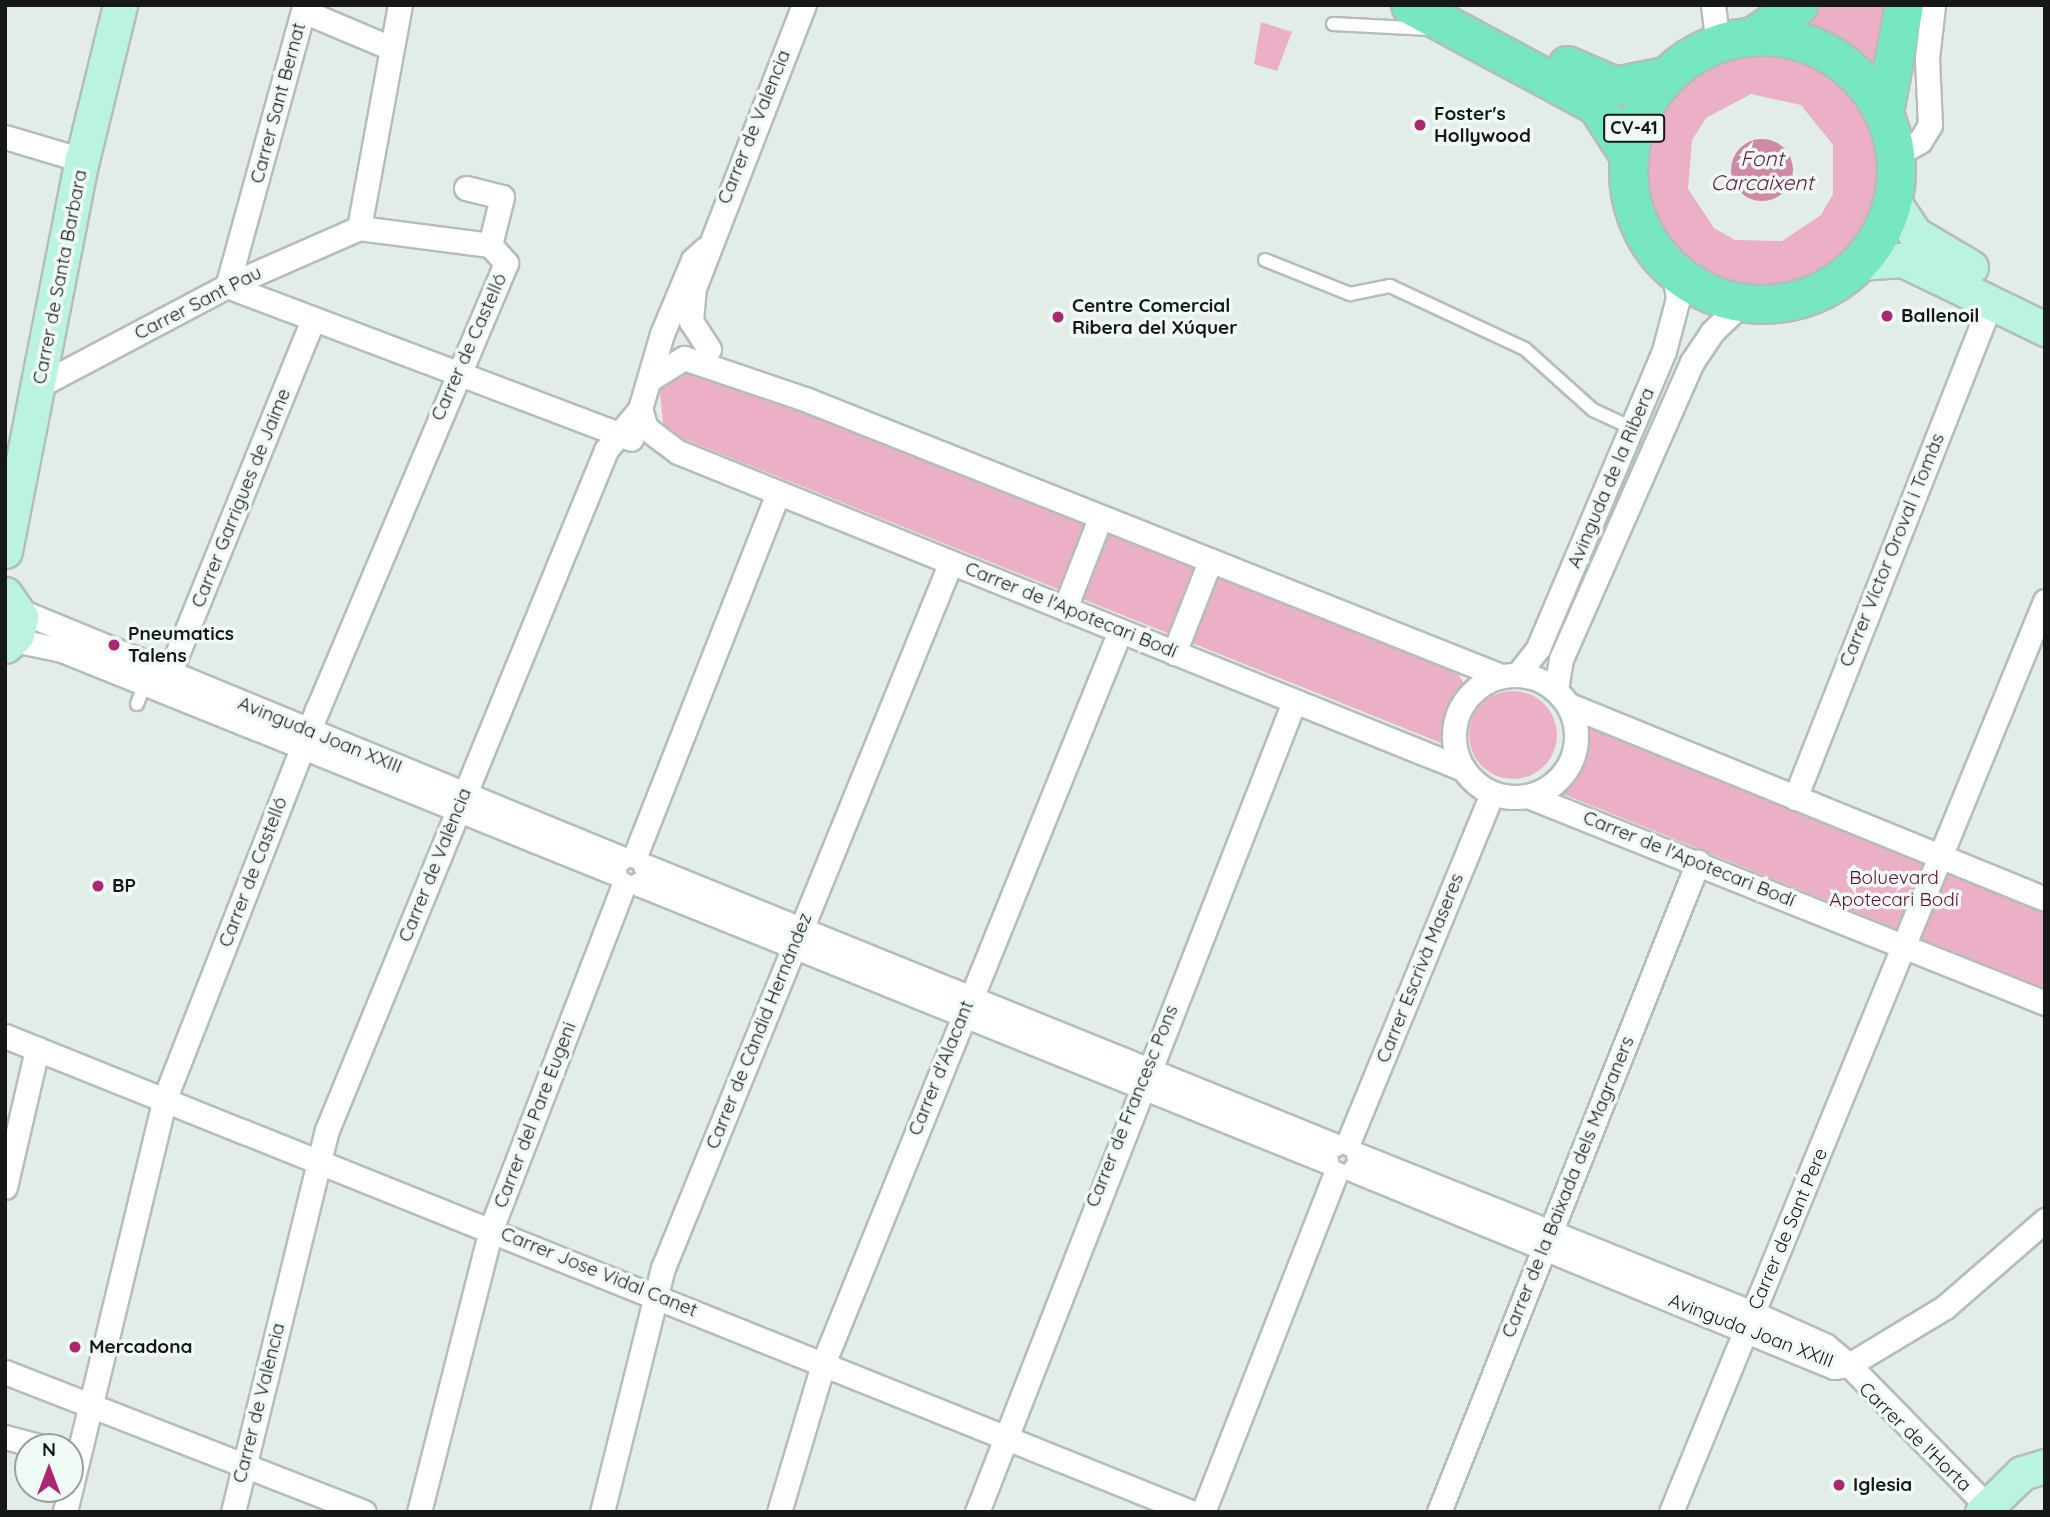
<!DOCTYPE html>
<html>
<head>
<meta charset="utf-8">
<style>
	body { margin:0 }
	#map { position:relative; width:2050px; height:1517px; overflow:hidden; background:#e3ede8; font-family:Quicksand,sans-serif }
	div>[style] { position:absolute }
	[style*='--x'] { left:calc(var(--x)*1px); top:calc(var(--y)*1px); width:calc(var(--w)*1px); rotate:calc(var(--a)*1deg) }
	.green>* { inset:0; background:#ecafc8 }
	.round { border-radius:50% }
	.water>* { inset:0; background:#cd89a5 }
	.roads { filter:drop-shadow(2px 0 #b4beb9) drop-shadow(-2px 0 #b4beb9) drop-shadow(0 2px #b4beb9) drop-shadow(0 -2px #b4beb9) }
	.lane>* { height:12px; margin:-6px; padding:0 6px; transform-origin:6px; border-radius:6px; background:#fff }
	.street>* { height:23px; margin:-11.5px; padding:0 11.5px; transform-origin:11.5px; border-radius:11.5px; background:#fff }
	.street>.ring { margin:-11.5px; padding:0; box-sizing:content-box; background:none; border:23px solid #fff; border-radius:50% }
	.secondary>* { height:33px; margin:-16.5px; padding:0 16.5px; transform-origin:16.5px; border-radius:16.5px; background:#bbf3e1 }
	.primary>* { height:37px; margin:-18.5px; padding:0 18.5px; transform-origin:18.5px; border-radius:18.5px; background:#77e6c2 }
	.primary>.ring { margin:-18.5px; padding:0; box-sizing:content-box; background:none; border:37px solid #77e6c2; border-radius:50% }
	.dots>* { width:19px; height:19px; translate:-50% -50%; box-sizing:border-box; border:4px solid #f0faf5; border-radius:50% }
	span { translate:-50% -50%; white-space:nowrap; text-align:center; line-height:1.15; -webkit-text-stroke:7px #f0faf5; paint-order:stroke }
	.shield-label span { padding:2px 5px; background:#f0faf5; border:2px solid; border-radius:5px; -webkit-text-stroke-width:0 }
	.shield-label { font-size:18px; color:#151816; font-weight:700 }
	.street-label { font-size:19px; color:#151816 }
	.poi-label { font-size:19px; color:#151816; font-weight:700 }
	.left { translate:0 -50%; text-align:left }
	.park-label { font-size:19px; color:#5e0d3a }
	.water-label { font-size:21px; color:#691942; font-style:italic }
	.frame { position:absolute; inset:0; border:7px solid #151816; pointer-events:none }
	.north { position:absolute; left:14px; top:1433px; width:70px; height:70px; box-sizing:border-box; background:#f0faf5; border:2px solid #98a09c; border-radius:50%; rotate:0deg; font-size:19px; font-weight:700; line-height:28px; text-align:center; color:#151816 }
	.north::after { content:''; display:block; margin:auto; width:24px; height:32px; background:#ac276f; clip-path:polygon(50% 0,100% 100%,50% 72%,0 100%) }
</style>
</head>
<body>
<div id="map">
	<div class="green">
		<i style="clip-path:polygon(1813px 5px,1895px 5px,1876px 71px,1847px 45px,1799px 21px)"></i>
		<i style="clip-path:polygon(1261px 22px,1292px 32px,1277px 71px,1254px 64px)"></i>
		<i style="clip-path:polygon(evenodd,1744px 55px,1785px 55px,1822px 68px,1852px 91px,1872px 122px,1882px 158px,1880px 195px,1867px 230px,1843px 259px,1811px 279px,1775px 287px,1737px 284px,1703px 270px,1673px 243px,1654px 208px,1647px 168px,1655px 129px,1676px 94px,1706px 69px,1744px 55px,1751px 94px,1801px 105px,1833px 145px,1833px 194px,1821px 215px,1782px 241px,1735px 240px,1714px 228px,1688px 189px,1692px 140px,1706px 118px,1751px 94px)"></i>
		<i style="clip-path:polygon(693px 367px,1457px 672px,1465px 685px,1447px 712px,1446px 745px,664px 431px,659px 385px,667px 374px)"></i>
		<i class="round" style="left:1469px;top:691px;width:88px;height:88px"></i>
		<i style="clip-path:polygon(1586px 726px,2045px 910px,2045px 989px,1558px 792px,1579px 761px)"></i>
	</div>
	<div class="water">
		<i class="round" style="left:1731px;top:139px;width:62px;height:62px"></i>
	</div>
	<div class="roads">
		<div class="lane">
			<i style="--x:1333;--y:24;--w:97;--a:3"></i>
			<i style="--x:1265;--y:260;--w:92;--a:21.8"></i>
			<i style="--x:1350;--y:294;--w:41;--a:-11.3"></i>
			<i style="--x:1390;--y:286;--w:149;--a:25"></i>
			<i style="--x:1525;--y:349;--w:91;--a:41.9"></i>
			<i style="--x:1593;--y:410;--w:43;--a:24.8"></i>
			<i style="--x:137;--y:704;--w:25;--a:-69"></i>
		</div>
		<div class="street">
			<i style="--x:1713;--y:5;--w:38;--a:83"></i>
			<i style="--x:391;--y:48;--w:95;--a:-157.2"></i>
			<i style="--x:303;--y:11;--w:285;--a:105.4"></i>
			<i style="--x:227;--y:286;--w:432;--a:20.7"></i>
			<i style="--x:5;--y:137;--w:80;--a:16.6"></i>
			<i style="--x:1896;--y:155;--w:28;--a:-30"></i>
			<i style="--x:1920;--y:141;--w:19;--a:-58"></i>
			<i style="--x:1930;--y:125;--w:67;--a:-92.6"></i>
			<i style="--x:1927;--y:58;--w:53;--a:-83.5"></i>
			<i style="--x:466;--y:188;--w:37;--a:14"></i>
			<i style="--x:502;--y:197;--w:49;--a:104"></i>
			<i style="--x:359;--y:228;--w:227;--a:-79.6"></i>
			<i style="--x:709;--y:349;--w:33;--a:-123"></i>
			<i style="--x:691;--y:321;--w:33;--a:-85"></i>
			<i style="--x:694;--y:288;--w:304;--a:-68.8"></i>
			<i style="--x:652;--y:378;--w:38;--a:-32"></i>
			<i style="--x:684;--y:358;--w:128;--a:18.7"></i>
			<i style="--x:805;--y:399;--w:749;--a:21.7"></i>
			<i style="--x:40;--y:385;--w:212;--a:-27.9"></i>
			<i style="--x:227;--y:286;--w:144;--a:-23.7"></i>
			<i style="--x:359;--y:228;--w:132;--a:7.4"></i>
			<i style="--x:490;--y:245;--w:24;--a:48"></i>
			<i style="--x:506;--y:263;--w:485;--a:112.9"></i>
			<i style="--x:317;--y:710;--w:417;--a:111.4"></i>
			<i style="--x:165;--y:1098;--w:426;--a:103.6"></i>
			<i style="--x:640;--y:409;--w:20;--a:72"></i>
			<i style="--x:646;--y:428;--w:40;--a:37"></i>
			<i style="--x:678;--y:452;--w:847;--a:21.99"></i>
			<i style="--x:1065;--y:608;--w:97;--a:-68.7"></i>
			<i style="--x:20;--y:611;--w:650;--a:22.34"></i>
			<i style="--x:14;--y:640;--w:49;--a:11.8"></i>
			<i style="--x:62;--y:650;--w:596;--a:21.96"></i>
			<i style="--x:1174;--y:653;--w:99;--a:-68.6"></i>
			<i style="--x:169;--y:674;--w:380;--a:-67.9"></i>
			<i style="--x:1518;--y:674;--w:33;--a:-52"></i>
			<i style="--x:1538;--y:648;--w:323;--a:-67"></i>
			<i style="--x:1664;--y:351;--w:55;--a:-75.2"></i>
			<i style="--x:1678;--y:298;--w:26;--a:-99"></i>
			<i class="ring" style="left:1454px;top:675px;width:99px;height:99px"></i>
			<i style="--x:1556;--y:690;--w:31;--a:-81"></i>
			<i style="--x:1561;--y:659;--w:325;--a:-66.2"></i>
			<i style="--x:1692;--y:362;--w:36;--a:-56"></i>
			<i style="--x:1712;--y:332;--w:42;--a:-44"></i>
			<i style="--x:1569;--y:705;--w:514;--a:22.17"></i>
			<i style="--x:1528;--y:796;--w:557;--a:21.82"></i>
			<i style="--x:1795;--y:798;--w:533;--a:-68.44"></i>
			<i style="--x:635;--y:856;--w:390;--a:-68.5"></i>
			<i style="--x:645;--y:866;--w:743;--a:22.04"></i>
			<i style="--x:639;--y:884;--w:741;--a:21.96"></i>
			<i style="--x:5;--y:1036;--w:1278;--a:21.87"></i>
			<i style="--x:1348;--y:1143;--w:378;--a:-67.6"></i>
			<i style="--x:1358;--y:1155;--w:425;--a:21.8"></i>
			<i style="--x:1753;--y:1313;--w:79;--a:24"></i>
			<i style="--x:1825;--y:1345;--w:31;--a:40"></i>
			<i style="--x:1354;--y:1170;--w:519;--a:22.31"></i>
			<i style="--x:1834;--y:1367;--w:15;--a:-8"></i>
			<i style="--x:1849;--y:1365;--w:112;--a:-31.1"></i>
			<i style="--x:1945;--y:1307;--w:133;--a:-41"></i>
			<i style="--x:5;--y:1187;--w:142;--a:-76.9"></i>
			<i style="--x:1849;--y:1365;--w:197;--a:45.6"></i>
			<i style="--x:5;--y:1372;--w:385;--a:21.3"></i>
			<i style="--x:5;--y:1437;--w:38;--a:15"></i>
			<i style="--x:233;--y:1512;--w:393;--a:-76.2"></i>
			<i style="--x:327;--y:1130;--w:735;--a:-67.69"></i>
			<i style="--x:606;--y:450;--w:53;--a:-50.3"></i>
			<i style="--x:640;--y:409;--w:78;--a:-73.7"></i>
			<i style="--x:662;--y:334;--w:80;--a:-67.3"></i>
			<i style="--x:693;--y:260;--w:16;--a:-43"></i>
			<i style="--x:419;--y:1512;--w:292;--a:-75.7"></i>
			<i style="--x:491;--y:1229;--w:369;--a:-68.9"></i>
			<i style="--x:602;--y:1512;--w:252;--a:-76"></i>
			<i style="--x:663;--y:1268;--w:762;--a:-67.81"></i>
			<i style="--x:779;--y:1512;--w:154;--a:-73.4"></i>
			<i style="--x:823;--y:1364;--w:791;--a:-67.94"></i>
			<i style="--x:977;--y:1512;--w:870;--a:-68.63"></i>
			<i style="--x:1203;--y:1512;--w:364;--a:-68.6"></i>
			<i style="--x:1439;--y:1512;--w:700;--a:-68.27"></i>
			<i style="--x:1671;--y:1512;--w:985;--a:-67.68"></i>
		</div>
		<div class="secondary">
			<i style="--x:1893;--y:201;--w:40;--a:56"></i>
			<i style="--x:1915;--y:234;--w:65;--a:30.5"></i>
			<i style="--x:1859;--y:263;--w:44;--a:-3.9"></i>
			<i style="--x:1903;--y:260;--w:158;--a:25.9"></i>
			<i style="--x:5;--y:551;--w:399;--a:-78.9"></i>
			<i style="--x:82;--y:160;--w:160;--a:-76.2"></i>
			<i style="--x:5;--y:594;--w:28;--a:55"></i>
			<i style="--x:21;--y:617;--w:18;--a:103"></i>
			<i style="--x:17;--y:635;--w:16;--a:137"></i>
			<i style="--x:1982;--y:1512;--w:56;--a:-44.3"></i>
			<i style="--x:2022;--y:1473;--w:24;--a:-17"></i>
		</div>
		<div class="primary">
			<i style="--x:1410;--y:5;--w:211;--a:28.3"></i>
			<i style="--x:1596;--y:105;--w:59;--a:56.9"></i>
			<i class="ring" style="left:1628px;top:36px;width:231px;height:231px"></i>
			<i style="--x:1753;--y:36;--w:55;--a:-34.6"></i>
			<i style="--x:1567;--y:65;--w:52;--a:23.6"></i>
			<i style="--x:1615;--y:86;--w:51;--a:-11.3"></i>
			<i style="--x:1884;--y:112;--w:109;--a:-79.4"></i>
		</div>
	</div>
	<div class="dots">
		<i style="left:1420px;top:125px;background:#ac276f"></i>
		<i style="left:1887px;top:316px;background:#ac276f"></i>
		<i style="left:1058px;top:317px;background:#ac276f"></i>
		<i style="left:114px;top:645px;background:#ac276f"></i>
		<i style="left:98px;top:886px;background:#ac276f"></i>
		<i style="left:75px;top:1347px;background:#ac276f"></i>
		<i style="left:1839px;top:1485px;background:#ac276f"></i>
	</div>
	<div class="shield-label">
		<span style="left:1634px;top:128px">CV-41</span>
	</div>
	<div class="street-label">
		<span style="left:278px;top:103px;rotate:-75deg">Carrer Sant Bernat</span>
		<span style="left:754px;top:127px;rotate:-68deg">Carrer de Valencia</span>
		<span style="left:60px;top:277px;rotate:-79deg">Carrer de Santa Barbara</span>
		<span style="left:198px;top:303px;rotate:-27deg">Carrer Sant Pau</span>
		<span style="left:469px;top:347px;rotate:-66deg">Carrer de Castelló</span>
		<span style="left:1611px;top:478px;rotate:-67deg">Avinguda de la Ribera</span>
		<span style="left:241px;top:498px;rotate:-68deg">Carrer Garrigues de Jaime</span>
		<span style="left:1892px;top:550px;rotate:-68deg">Carrer Víctor Oroval i Tomàs</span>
		<span style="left:1071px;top:610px;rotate:22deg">Carrer de l'Apotecari Bodí</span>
		<span style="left:320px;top:735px;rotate:22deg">Avinguda Joan XXIII</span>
		<span style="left:1689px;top:859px;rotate:22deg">Carrer de l'Apotecari Bodí</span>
		<span style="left:435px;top:865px;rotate:-68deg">Carrer de València</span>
		<span style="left:253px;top:872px;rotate:-69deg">Carrer de Castelló</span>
		<span style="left:1420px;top:968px;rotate:-68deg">Carrer Escrivà Maseres</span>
		<span style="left:759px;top:1031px;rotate:-68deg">Carrer de Càndid Hernández</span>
		<span style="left:941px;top:1068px;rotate:-68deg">Carrer d'Alacant</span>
		<span style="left:1132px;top:1106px;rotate:-68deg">Carrer de Francesc Pons</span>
		<span style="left:535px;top:1115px;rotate:-69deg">Carrer del Pare Eugeni</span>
		<span style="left:1568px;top:1187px;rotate:-68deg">Carrer de la Baixada dels Magraners</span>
		<span style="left:1788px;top:1229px;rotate:-67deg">Carrer de Sant Pere</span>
		<span style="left:599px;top:1272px;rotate:22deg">Carrer Jose Vidal Canet</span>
		<span style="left:1751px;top:1331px;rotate:21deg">Avinguda Joan XXIII</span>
		<span style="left:259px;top:1403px;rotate:-76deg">Carrer de València</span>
		<span style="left:1915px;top:1437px;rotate:44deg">Carrer de l'Horta</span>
	</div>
	<div class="poi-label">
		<span class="left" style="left:1434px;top:125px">Foster's<br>Hollywood</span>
		<span class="left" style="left:1072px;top:317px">Centre Comercial<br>Ribera del Xúquer</span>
		<span class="left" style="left:1901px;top:316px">Ballenoil</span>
		<span class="left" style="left:128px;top:645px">Pneumatics<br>Talens</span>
		<span class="left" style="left:112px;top:886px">BP</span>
		<span class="left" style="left:89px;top:1347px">Mercadona</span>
		<span class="left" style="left:1853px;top:1485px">Iglesia</span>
	</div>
	<div class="park-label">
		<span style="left:1894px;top:889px">Boluevard<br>Apotecari Bodí</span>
	</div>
	<div class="water-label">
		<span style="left:1762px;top:170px">Font<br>Carcaixent</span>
	</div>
	<div class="frame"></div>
	<div class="north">N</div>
</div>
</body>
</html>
